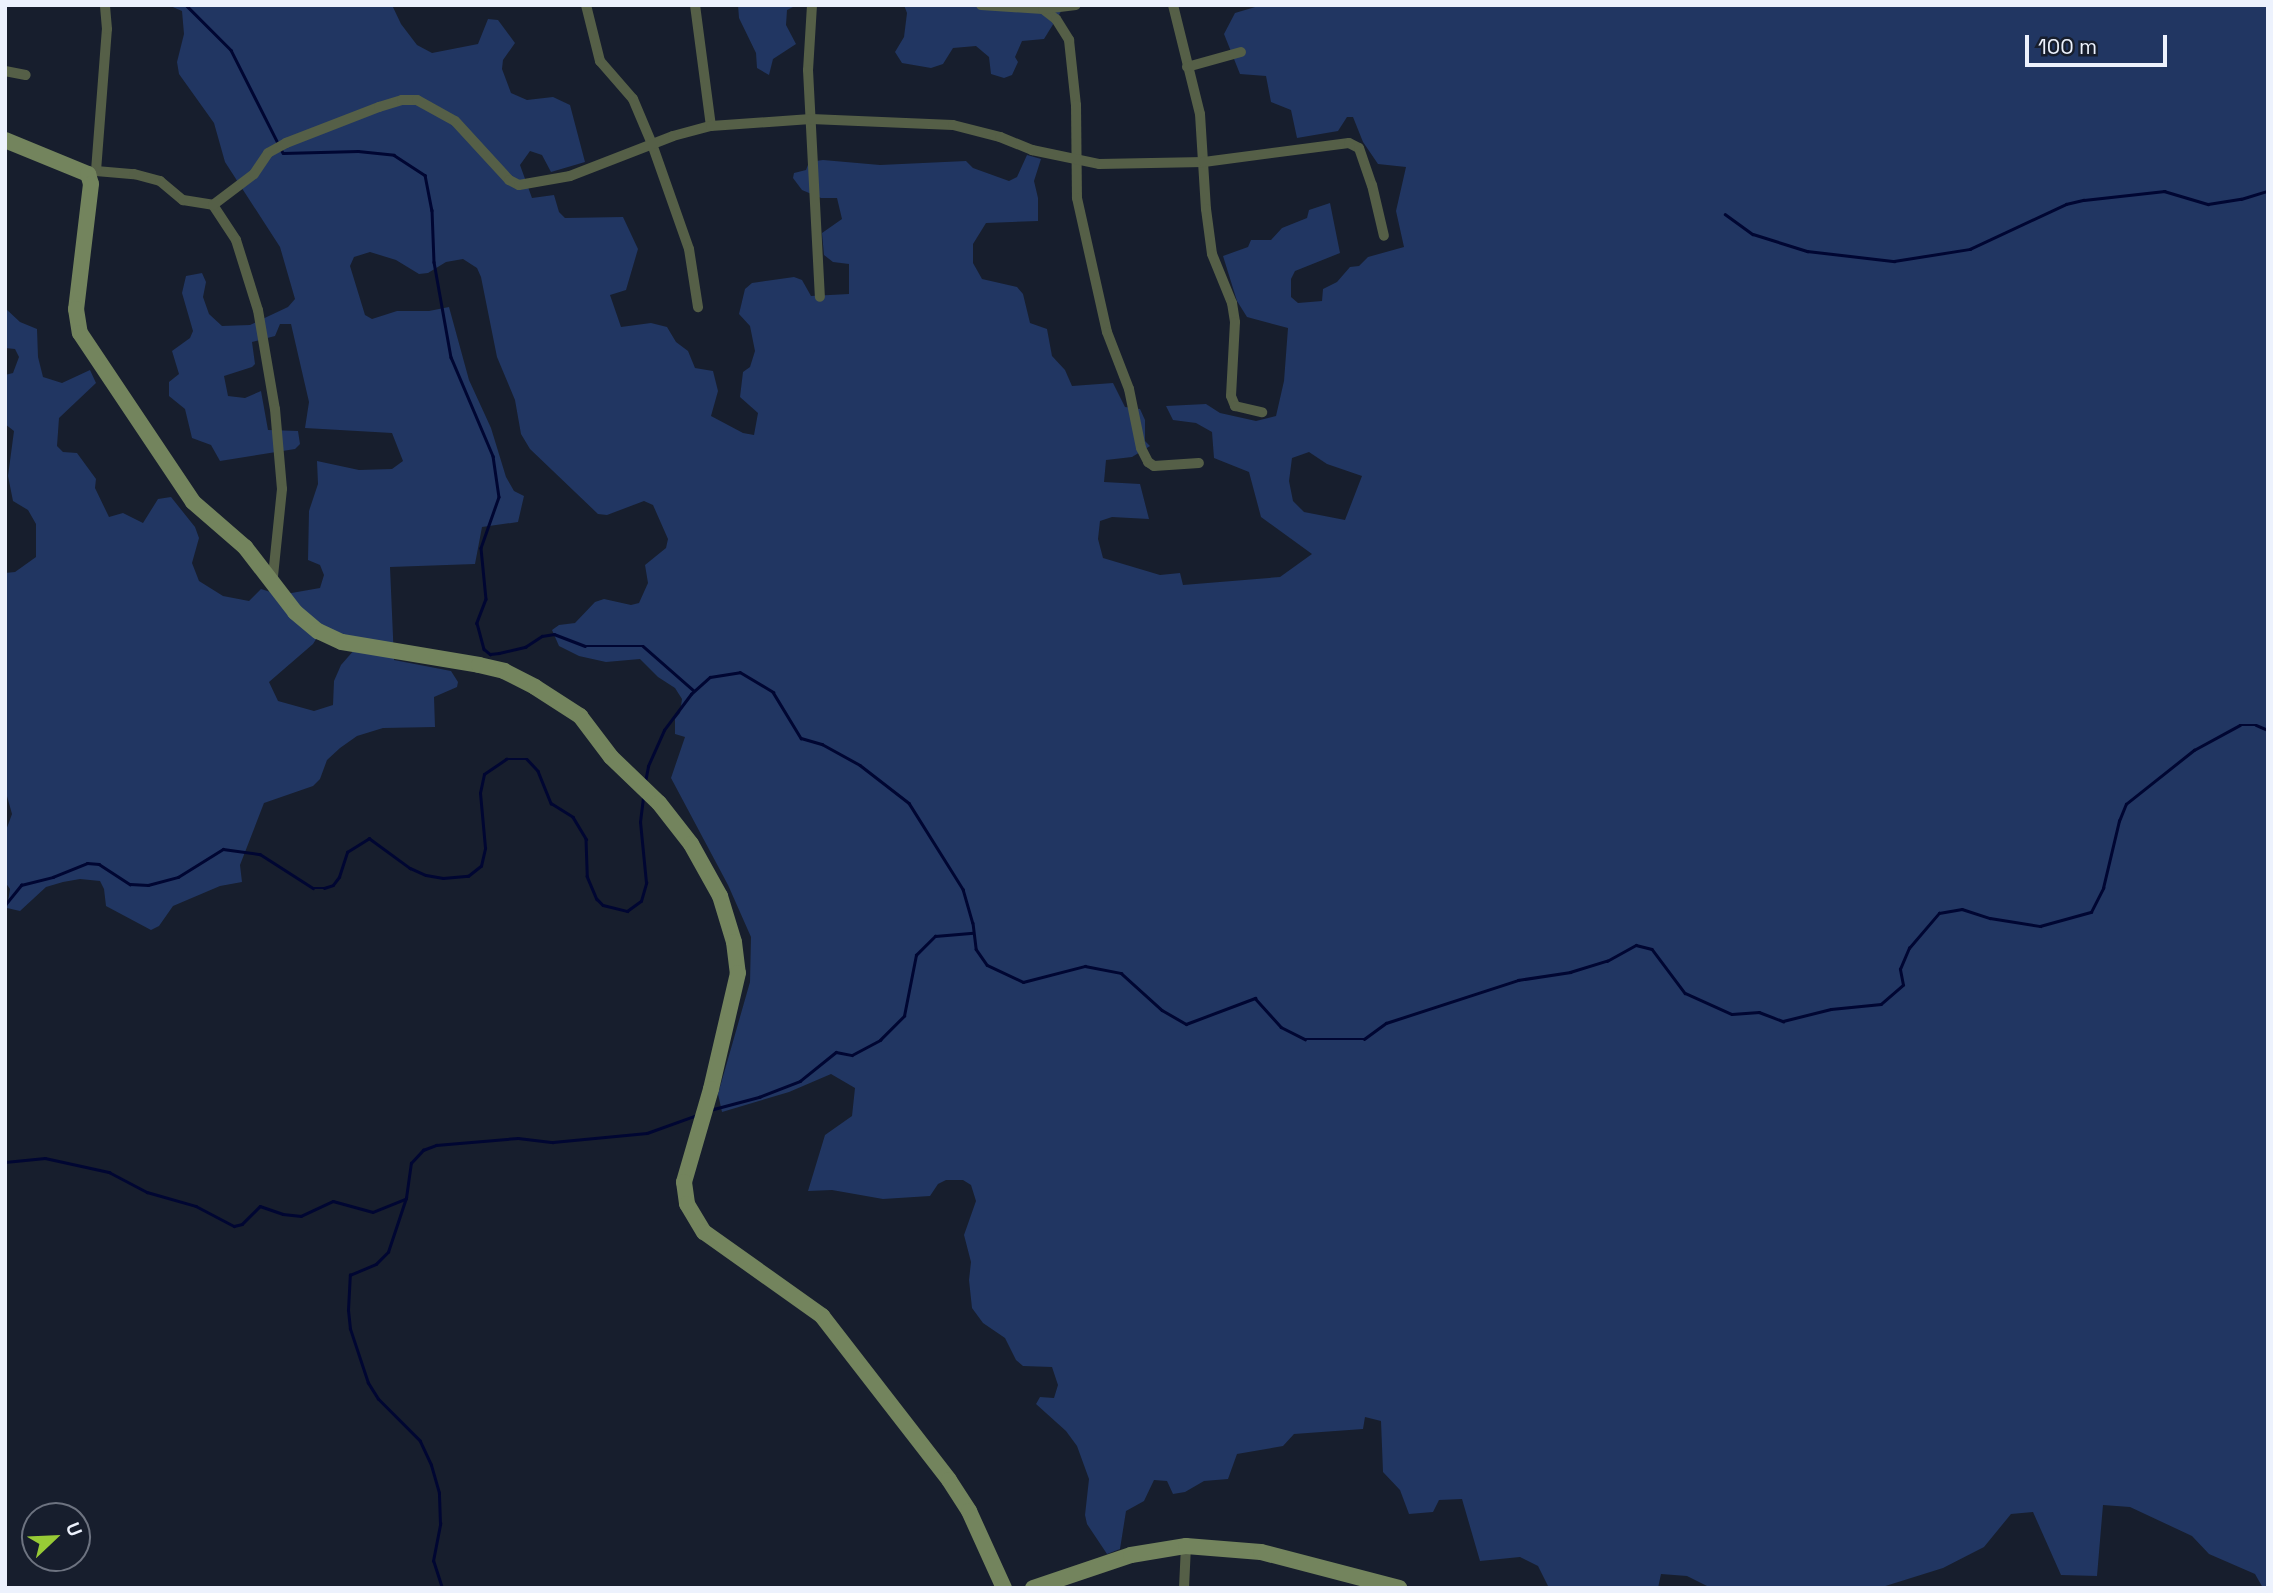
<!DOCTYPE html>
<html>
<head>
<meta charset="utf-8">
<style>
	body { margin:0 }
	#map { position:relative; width:2273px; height:1593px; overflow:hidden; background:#171e2d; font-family:"Space Grotesk",sans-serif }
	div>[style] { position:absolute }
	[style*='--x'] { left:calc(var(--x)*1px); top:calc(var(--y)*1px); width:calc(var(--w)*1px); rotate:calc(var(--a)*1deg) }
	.green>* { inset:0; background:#213662 }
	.stream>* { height:2.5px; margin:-1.25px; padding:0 1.25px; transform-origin:1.25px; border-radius:1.25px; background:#000632 }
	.street>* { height:10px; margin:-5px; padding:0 5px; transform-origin:5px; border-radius:5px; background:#555f47 }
	.secondary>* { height:16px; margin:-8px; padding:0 8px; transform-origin:8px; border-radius:8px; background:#73845d }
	span { translate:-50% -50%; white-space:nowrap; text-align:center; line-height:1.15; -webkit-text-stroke:7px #171e2d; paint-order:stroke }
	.frame { position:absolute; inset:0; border:7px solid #edf2fd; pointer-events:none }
	.north { position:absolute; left:21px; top:1502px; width:70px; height:70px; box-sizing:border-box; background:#171e2d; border:2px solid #6d7380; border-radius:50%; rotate:67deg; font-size:19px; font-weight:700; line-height:28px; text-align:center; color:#edf2fd }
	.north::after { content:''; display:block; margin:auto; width:24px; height:32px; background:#98cb36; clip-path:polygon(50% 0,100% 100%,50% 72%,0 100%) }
	.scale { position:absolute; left:2025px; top:35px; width:142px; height:32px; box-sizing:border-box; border:4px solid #edf2fd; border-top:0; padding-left:9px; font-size:21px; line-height:24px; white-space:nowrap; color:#edf2fd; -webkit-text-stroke:5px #171e2d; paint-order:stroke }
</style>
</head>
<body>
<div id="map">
	<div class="green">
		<i style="clip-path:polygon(evenodd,168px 5px,392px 5px,401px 24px,417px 45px,432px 53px,478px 44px,488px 19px,498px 20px,515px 43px,503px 60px,502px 69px,511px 93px,527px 100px,553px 97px,570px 105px,585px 162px,551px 172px,542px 155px,530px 151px,520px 165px,532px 198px,554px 195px,559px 212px,565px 218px,623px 217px,638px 249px,626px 290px,610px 295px,621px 327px,651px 323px,667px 327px,676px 342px,688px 351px,695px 368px,713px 371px,718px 391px,711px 416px,743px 433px,754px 435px,758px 413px,740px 397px,743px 372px,750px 367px,755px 351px,750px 326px,739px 314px,745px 289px,752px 283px,794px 277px,802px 280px,811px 296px,849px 294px,849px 264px,833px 262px,824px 255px,822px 233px,842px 219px,837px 198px,821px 198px,802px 190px,793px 178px,794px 173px,806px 170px,809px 162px,823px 160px,880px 165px,966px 161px,973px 168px,1009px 181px,1017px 177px,1027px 155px,1041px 159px,1034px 181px,1038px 198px,1038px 221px,986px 223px,973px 244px,973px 263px,982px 279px,1017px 287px,1023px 294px,1030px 323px,1047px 329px,1052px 356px,1065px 370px,1072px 386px,1113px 383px,1125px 407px,1140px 409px,1145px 420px,1145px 441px,1150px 446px,1132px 457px,1106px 460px,1104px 482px,1140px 484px,1149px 519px,1112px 517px,1100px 521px,1098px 539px,1103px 558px,1160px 575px,1180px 573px,1183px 585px,1280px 577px,1312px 554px,1261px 517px,1249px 472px,1214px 458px,1212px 432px,1196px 423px,1173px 420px,1166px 406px,1206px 404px,1220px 413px,1256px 421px,1276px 416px,1284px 381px,1288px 328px,1247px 317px,1237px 301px,1223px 256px,1248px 247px,1251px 240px,1271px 240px,1282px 228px,1307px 218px,1309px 210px,1330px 203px,1340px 253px,1295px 271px,1291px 279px,1291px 297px,1298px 303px,1322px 301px,1323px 289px,1337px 282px,1350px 267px,1359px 266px,1368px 257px,1404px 247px,1396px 211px,1406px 167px,1378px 164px,1363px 142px,1353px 117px,1347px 117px,1338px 131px,1297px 138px,1291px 110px,1271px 102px,1266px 76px,1240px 74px,1224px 34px,1235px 13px,1262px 5px,2268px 5px,2268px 1588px,2263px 1588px,2255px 1574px,2209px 1554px,2192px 1536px,2130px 1507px,2103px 1505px,2097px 1576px,2061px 1575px,2033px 1512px,2011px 1514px,1984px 1547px,1943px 1568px,1879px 1588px,1711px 1588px,1687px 1576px,1661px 1574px,1658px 1588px,1549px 1588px,1538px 1566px,1520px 1557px,1480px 1561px,1462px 1499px,1439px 1500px,1433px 1512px,1409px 1514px,1400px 1490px,1383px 1472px,1381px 1421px,1365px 1417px,1363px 1429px,1294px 1434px,1283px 1446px,1237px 1454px,1228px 1479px,1204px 1481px,1185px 1492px,1173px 1494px,1167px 1481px,1154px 1480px,1144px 1501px,1126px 1511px,1120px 1549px,1107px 1554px,1087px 1524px,1085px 1515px,1089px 1479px,1077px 1446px,1066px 1431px,1036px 1404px,1040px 1397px,1054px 1398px,1058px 1385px,1052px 1367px,1023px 1366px,1016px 1360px,1005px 1338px,983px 1323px,972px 1308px,969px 1280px,971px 1262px,964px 1235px,976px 1201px,971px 1185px,963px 1180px,946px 1180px,938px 1184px,930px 1196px,883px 1199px,832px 1190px,808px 1191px,825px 1135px,852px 1116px,855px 1088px,831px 1074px,789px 1092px,722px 1112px,718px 1094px,750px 982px,751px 937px,728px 885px,671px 778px,685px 737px,675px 734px,675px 719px,680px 713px,682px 699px,675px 688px,658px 677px,640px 659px,606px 662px,579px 656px,559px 646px,552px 630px,559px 625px,575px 623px,595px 602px,604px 599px,631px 605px,639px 603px,648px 583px,645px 565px,666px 548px,668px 539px,653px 505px,644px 501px,607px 515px,598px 514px,530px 449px,521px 434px,515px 400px,497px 357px,481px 277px,477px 268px,463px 259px,446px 262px,428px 273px,419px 274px,396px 260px,370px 252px,354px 257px,350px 266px,365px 315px,372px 319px,397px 311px,429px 311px,449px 307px,469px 380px,491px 428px,506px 477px,514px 491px,524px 496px,518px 522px,482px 527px,475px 564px,390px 567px,394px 660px,451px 671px,458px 682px,457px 687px,434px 697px,435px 727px,383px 728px,357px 736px,340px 748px,327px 760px,320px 779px,313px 786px,264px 803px,240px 865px,242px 882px,220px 886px,173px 906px,159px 926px,151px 930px,106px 906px,104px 889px,100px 881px,80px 879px,63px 882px,46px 887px,20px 911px,7px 908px,10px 889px,5px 882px,5px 833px,12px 814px,5px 789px,5px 573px,15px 572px,36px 557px,36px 524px,28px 510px,13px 501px,8px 476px,14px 431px,5px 424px,5px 375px,13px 373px,19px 357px,15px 349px,5px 348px,5px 308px,20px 322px,37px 329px,38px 357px,43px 377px,62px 383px,90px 370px,96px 383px,59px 418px,57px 446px,63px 452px,77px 453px,96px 479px,95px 488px,109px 517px,123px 513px,143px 523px,158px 499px,171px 497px,195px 527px,199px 538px,192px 563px,199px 581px,223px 596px,249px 601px,261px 589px,280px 595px,320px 588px,324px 575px,320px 565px,308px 560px,309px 511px,318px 484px,317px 461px,359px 470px,392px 469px,403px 461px,392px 433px,305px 428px,309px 402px,291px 324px,280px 324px,275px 336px,252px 342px,255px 364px,252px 367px,224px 376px,228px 396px,245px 398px,261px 391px,268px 430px,298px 431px,300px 444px,295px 449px,220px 461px,211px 445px,192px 438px,185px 409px,169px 396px,169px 382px,179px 374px,172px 351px,190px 338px,193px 331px,182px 293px,186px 276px,202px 273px,206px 282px,203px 297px,209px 314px,222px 326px,250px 325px,288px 307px,295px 299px,280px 247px,225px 162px,214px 123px,179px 74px,177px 62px,184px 34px,182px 11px,168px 5px,1309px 452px,1327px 464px,1362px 476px,1345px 520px,1304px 512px,1293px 501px,1289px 481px,1292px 458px,1309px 452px,168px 5px,323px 628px,362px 641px,341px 665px,334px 681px,333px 705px,314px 711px,278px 701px,269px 682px,313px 644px,323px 628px)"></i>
		<i style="clip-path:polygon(738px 5px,797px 5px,787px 10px,786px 25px,796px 44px,773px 59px,769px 75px,757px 68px,756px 53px,739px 18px)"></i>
		<i style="clip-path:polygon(904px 5px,1065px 5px,1044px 39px,1022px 41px,1015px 57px,1018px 62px,1012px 75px,1004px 78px,991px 74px,989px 57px,976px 46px,953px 48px,943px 64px,931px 68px,902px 63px,895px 52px,904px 37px,907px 13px)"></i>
	</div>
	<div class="stream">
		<i style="--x:186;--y:5;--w:64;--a:45"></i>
		<i style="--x:231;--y:50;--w:104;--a:63.2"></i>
		<i style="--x:281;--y:149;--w:4;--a:63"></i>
		<i style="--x:283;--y:153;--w:75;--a:-1.5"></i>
		<i style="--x:358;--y:151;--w:36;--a:6"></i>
		<i style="--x:394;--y:155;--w:37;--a:33"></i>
		<i style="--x:425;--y:175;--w:36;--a:79"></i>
		<i style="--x:432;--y:210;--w:52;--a:87.8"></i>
		<i style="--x:434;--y:262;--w:97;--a:79.9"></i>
		<i style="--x:451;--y:357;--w:108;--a:67"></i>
		<i style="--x:493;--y:456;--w:41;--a:81.7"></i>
		<i style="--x:499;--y:497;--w:54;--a:109.4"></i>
		<i style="--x:481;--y:548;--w:51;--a:84.4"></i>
		<i style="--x:486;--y:599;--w:26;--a:111"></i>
		<i style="--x:477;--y:623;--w:27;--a:75"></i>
		<i style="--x:484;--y:649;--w:8;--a:40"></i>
		<i style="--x:490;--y:654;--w:9;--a:-6"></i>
		<i style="--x:499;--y:653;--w:27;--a:-13"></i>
		<i style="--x:525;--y:647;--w:20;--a:-33"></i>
		<i style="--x:542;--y:636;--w:12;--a:-9"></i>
		<i style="--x:554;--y:634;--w:33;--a:21"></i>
		<i style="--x:585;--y:646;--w:58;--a:0"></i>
		<i style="--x:643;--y:646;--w:67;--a:41.3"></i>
		<i style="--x:1725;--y:214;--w:34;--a:36"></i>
		<i style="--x:1753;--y:234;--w:57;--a:17.5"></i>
		<i style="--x:1807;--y:251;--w:88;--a:6.6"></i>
		<i style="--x:1894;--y:261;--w:77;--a:-9"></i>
		<i style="--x:1970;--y:249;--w:106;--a:-25.1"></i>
		<i style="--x:2066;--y:204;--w:18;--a:-13"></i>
		<i style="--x:2084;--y:200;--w:81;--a:-6.4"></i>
		<i style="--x:2164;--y:191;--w:46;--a:16.5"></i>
		<i style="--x:2208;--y:204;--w:33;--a:-9"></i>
		<i style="--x:2241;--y:199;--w:28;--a:-17"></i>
		<i style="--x:645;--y:782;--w:16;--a:-79"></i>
		<i style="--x:648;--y:766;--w:39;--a:-66"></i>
		<i style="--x:664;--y:730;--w:45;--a:-53.1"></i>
		<i style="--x:691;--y:694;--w:25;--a:-42"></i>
		<i style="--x:710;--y:677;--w:30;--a:-9"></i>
		<i style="--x:740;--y:672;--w:39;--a:31"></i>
		<i style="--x:773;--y:692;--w:54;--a:58.7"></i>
		<i style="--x:801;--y:738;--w:22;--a:16"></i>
		<i style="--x:822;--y:744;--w:43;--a:28.9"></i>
		<i style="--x:860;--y:765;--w:62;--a:37.8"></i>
		<i style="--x:909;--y:803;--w:102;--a:57.9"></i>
		<i style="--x:963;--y:889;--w:35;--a:74"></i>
		<i style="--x:973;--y:923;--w:26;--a:83"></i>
		<i style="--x:976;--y:949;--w:19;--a:55"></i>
		<i style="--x:987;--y:965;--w:40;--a:25"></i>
		<i style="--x:1023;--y:982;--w:64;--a:-14.5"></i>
		<i style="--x:1085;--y:966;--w:37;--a:11"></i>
		<i style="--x:1121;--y:973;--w:55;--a:42.1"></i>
		<i style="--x:1162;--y:1010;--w:28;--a:30"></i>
		<i style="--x:1186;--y:1024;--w:74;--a:-20.6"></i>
		<i style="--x:1255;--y:998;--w:39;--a:48"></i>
		<i style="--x:1281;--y:1027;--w:27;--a:27"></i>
		<i style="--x:1305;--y:1039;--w:59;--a:0"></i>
		<i style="--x:1364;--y:1039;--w:27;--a:-36"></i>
		<i style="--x:1386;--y:1023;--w:139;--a:-18"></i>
		<i style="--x:1518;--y:980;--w:53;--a:-8.7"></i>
		<i style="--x:1570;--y:972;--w:39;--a:-17"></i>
		<i style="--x:1607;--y:961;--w:33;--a:-29"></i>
		<i style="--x:1636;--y:945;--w:16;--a:14"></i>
		<i style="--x:1652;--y:949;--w:55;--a:53.1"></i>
		<i style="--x:1685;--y:993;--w:51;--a:24.1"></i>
		<i style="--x:1732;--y:1014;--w:27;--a:-4"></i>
		<i style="--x:1759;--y:1012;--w:26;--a:21"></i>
		<i style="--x:1783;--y:1021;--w:49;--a:-14"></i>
		<i style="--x:1831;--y:1009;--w:50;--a:-5.7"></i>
		<i style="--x:1881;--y:1004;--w:29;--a:-41"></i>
		<i style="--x:1903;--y:985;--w:16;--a:-101"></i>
		<i style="--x:1900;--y:969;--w:23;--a:-67"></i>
		<i style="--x:1909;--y:948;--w:46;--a:-49.4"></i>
		<i style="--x:1939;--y:913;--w:23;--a:-10"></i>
		<i style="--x:1962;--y:909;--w:29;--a:18"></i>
		<i style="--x:1990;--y:918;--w:51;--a:9.1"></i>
		<i style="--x:2040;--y:926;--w:53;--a:-15.4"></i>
		<i style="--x:2091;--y:912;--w:27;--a:-63"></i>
		<i style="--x:2103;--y:888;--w:69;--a:-76.6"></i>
		<i style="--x:2119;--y:821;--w:18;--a:-68"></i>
		<i style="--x:2126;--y:804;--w:87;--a:-38.5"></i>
		<i style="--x:2194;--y:750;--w:52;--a:-28.5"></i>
		<i style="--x:2240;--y:725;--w:16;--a:0"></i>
		<i style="--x:2256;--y:725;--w:13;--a:23"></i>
		<i style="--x:5;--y:905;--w:26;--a:-51"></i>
		<i style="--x:21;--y:885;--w:33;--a:-14"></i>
		<i style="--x:53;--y:877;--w:37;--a:-22"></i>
		<i style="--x:87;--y:863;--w:12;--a:5"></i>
		<i style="--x:99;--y:864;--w:37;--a:33"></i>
		<i style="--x:130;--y:884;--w:18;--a:3"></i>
		<i style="--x:148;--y:885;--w:31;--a:-15"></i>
		<i style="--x:178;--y:877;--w:53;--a:-31.9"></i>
		<i style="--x:223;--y:849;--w:37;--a:8"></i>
		<i style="--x:260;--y:854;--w:63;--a:32.7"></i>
		<i style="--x:313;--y:888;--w:11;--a:0"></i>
		<i style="--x:324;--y:888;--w:9;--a:-18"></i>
		<i style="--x:333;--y:885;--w:10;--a:-53"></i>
		<i style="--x:339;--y:877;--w:26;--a:-72"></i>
		<i style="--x:347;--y:852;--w:26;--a:-32"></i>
		<i style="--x:369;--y:838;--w:51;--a:36.2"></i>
		<i style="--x:410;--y:868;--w:17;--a:24"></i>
		<i style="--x:426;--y:875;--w:17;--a:10"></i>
		<i style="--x:443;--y:878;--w:25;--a:-5"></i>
		<i style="--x:468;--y:876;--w:16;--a:-38"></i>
		<i style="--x:481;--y:866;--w:18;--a:-77"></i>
		<i style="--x:485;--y:848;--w:55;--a:-95.2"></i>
		<i style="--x:480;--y:793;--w:19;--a:-78"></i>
		<i style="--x:484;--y:774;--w:27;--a:-34"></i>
		<i style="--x:506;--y:759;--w:21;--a:0"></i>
		<i style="--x:527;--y:759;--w:16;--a:47"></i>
		<i style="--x:538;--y:771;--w:35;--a:68"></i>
		<i style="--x:551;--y:803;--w:26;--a:32"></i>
		<i style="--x:573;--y:817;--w:26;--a:59"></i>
		<i style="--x:586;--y:839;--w:37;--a:88"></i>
		<i style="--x:587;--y:876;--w:25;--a:67"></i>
		<i style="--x:597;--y:899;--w:8;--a:45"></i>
		<i style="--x:603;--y:905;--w:25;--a:14"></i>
		<i style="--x:627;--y:911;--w:17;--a:-36"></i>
		<i style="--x:641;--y:901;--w:19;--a:-74"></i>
		<i style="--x:646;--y:883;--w:61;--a:-95.6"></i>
		<i style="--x:640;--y:822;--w:26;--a:-83"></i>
		<i style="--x:710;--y:1110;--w:51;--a:-14.9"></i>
		<i style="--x:759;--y:1097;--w:44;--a:-21.3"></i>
		<i style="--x:800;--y:1081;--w:46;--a:-38.9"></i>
		<i style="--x:836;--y:1052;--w:16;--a:11"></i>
		<i style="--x:852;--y:1055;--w:32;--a:-28"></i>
		<i style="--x:880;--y:1040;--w:34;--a:-45"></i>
		<i style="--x:904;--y:1016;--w:62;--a:-78.9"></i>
		<i style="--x:916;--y:955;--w:27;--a:-45"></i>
		<i style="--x:935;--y:936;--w:38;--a:-5"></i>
		<i style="--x:5;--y:1162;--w:40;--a:-5.7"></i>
		<i style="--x:45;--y:1158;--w:66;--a:12.3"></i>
		<i style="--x:109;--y:1172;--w:43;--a:27.8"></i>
		<i style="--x:147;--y:1192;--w:51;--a:15.9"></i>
		<i style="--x:196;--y:1206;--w:43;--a:27.8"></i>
		<i style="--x:234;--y:1226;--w:8;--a:-14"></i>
		<i style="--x:242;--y:1224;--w:25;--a:-45"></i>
		<i style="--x:260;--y:1206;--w:24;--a:19"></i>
		<i style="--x:283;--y:1214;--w:18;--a:6"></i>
		<i style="--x:301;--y:1216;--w:35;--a:-25"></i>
		<i style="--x:333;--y:1201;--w:41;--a:15.4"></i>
		<i style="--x:373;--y:1212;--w:35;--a:-22"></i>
		<i style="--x:442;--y:1588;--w:28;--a:-108"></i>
		<i style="--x:433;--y:1561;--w:38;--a:-79"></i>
		<i style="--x:440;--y:1524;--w:31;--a:-92"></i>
		<i style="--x:439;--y:1493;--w:29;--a:-106"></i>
		<i style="--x:431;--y:1465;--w:26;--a:-115"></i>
		<i style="--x:420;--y:1441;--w:59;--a:-135"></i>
		<i style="--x:378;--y:1399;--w:19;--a:-122"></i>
		<i style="--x:368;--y:1383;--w:57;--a:-108.4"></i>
		<i style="--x:350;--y:1329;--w:19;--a:-96"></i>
		<i style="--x:348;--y:1310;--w:35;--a:-87"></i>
		<i style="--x:350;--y:1275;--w:28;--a:-23"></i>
		<i style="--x:376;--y:1264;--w:17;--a:-45"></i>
		<i style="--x:388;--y:1252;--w:57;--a:-71.6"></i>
		<i style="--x:406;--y:1198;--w:35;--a:-82"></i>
		<i style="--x:411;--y:1163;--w:18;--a:-47"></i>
		<i style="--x:423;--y:1150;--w:14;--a:-21"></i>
		<i style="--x:436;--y:1145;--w:82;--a:-4.9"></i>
		<i style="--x:518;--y:1138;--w:35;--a:7"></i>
		<i style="--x:553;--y:1142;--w:94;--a:-5.5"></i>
		<i style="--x:647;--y:1133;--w:53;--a:-19.8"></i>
	</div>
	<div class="street">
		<i style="--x:586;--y:5;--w:58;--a:76"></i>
		<i style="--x:600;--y:61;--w:50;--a:49"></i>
		<i style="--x:633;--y:99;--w:49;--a:67.1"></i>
		<i style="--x:652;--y:144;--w:111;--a:70.6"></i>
		<i style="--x:689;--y:249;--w:59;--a:81.2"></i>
		<i style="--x:695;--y:5;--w:122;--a:82.5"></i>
		<i style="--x:812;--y:5;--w:65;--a:93.5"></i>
		<i style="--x:808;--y:70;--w:227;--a:87"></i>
		<i style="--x:981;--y:5;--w:62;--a:3.7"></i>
		<i style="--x:1043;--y:9;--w:16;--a:38"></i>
		<i style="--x:1056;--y:19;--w:25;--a:58"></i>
		<i style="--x:1069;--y:40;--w:65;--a:83.9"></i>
		<i style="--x:1076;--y:105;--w:93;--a:89.4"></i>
		<i style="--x:1077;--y:198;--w:137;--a:77.4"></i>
		<i style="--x:1107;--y:332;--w:61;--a:68.9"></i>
		<i style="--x:1129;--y:389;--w:60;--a:78.5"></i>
		<i style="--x:1141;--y:448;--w:16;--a:63"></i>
		<i style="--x:1148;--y:462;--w:7;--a:34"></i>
		<i style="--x:1154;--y:466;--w:45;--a:-3.8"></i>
		<i style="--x:1173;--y:5;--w:112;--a:76.1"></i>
		<i style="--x:1200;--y:114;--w:95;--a:86.4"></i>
		<i style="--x:1206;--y:209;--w:45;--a:82.4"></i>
		<i style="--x:1212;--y:254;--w:53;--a:67.8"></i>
		<i style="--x:1232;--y:303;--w:19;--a:81"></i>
		<i style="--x:1235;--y:322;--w:74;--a:93.1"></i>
		<i style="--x:1231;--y:396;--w:11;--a:68"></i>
		<i style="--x:1235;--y:406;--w:28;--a:13"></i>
		<i style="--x:1043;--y:9;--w:33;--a:-7"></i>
		<i style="--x:1187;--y:67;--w:56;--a:-15.5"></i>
		<i style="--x:5;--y:71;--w:21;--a:11"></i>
		<i style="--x:96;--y:171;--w:38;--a:5"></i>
		<i style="--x:134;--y:174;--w:27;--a:15"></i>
		<i style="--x:160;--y:181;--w:30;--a:40"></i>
		<i style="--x:183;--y:200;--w:30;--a:9"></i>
		<i style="--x:213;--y:205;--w:42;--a:56.7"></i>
		<i style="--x:236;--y:240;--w:73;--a:72.6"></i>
		<i style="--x:258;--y:310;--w:100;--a:80.3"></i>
		<i style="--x:275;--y:409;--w:80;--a:85"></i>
		<i style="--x:282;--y:489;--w:97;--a:95.9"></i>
		<i style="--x:91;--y:173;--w:5;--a:-22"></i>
		<i style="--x:96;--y:171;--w:142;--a:-85.6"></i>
		<i style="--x:107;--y:29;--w:24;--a:-95"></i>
		<i style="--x:213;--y:205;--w:51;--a:-37.1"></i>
		<i style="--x:254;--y:174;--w:25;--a:-56"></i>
		<i style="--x:268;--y:153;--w:21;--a:-29"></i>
		<i style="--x:286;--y:143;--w:100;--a:-21.2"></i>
		<i style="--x:379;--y:107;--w:24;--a:-17"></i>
		<i style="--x:402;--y:100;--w:15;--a:0"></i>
		<i style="--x:417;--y:100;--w:43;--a:28.9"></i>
		<i style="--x:455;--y:121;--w:80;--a:47.5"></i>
		<i style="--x:509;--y:180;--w:11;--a:27"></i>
		<i style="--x:519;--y:185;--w:52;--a:-10"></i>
		<i style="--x:570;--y:176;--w:110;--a:-21.2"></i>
		<i style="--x:673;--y:136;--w:39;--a:-15"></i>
		<i style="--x:711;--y:126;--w:100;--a:-4"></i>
		<i style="--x:811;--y:119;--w:142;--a:2.4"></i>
		<i style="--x:953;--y:125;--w:49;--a:14.3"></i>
		<i style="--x:1000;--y:137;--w:35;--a:22"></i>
		<i style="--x:1032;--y:150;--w:68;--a:11.8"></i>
		<i style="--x:1099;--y:164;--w:105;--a:-1.1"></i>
		<i style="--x:1204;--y:162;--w:146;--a:-7.5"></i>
		<i style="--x:1349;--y:143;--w:11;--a:27"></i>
		<i style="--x:1359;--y:148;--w:39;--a:71"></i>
		<i style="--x:1372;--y:185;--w:52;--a:76.8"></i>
		<i style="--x:1184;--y:1588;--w:42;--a:-87.3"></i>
	</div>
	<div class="secondary">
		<i style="--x:5;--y:140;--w:90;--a:22.3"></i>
		<i style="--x:88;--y:174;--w:10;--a:73"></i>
		<i style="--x:91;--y:184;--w:126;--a:96.8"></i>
		<i style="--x:76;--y:309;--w:24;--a:81"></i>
		<i style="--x:80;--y:333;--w:203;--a:56.2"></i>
		<i style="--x:193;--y:502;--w:69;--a:40.9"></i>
		<i style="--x:245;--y:547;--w:82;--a:52.4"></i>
		<i style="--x:295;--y:612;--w:30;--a:40"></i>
		<i style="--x:318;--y:631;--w:26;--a:25"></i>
		<i style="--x:342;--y:642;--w:139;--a:9.5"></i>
		<i style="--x:479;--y:665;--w:26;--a:13"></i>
		<i style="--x:504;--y:671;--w:35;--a:27"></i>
		<i style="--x:535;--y:687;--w:54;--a:32.8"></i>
		<i style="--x:580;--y:716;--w:51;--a:52.9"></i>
		<i style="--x:611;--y:757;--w:66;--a:43.8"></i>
		<i style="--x:659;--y:803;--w:52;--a:52"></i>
		<i style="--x:691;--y:844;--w:60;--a:60.9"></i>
		<i style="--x:720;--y:896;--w:48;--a:73.1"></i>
		<i style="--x:734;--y:942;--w:31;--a:83"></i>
		<i style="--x:738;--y:973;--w:119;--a:103.1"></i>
		<i style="--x:711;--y:1089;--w:97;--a:106.2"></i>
		<i style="--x:684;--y:1182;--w:22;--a:82"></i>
		<i style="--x:687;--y:1204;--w:33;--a:59"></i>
		<i style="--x:704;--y:1232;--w:145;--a:35.4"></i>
		<i style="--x:822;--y:1316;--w:207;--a:52.2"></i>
		<i style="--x:949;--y:1480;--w:37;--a:57"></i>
		<i style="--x:969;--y:1511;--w:85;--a:65.6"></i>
		<i style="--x:1033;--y:1588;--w:103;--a:-18.6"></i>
		<i style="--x:1131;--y:1555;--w:56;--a:-9.3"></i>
		<i style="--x:1186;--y:1546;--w:75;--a:4.6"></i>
		<i style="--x:1261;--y:1552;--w:143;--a:14.6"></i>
	</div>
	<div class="frame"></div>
	<div class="north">U</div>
	<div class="scale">100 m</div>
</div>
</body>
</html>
